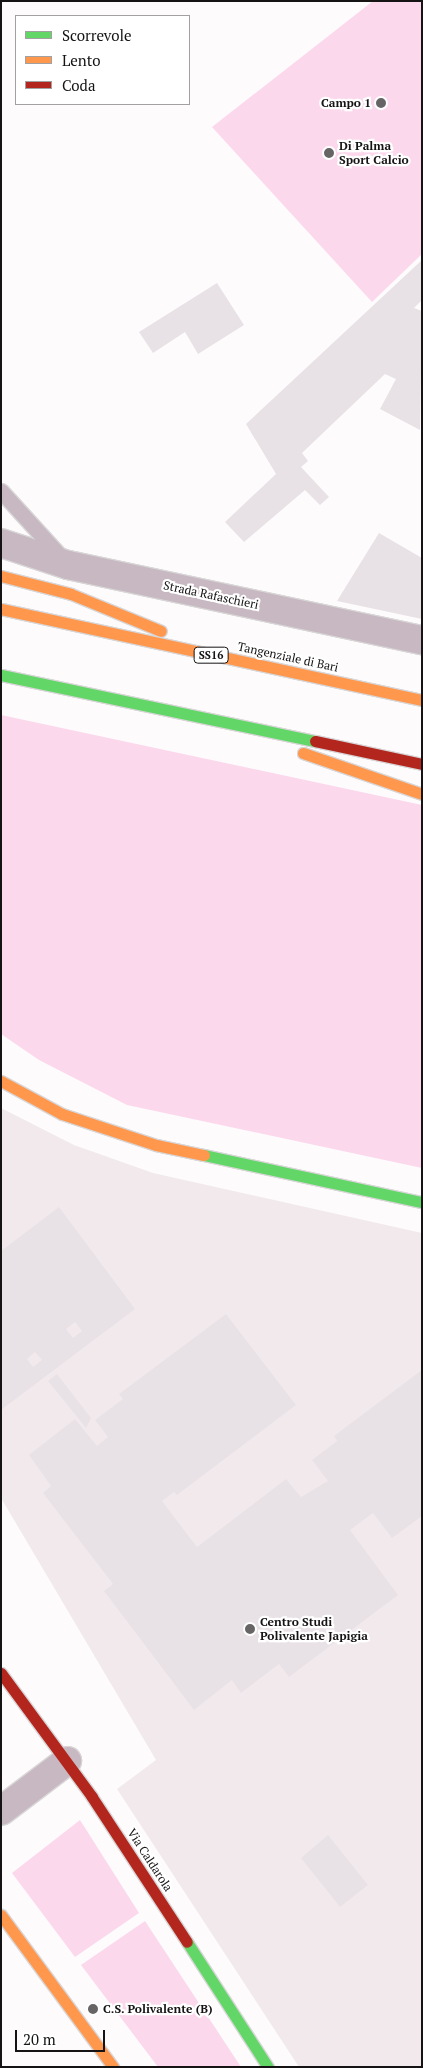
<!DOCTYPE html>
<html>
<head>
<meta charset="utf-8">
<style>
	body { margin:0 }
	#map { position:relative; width:423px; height:2068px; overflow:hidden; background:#fdfbfc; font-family:"PT Serif",serif }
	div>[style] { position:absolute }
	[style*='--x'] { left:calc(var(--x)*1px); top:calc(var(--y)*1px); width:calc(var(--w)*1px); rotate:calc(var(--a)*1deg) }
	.built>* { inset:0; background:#f2e9ed }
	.green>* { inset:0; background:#fcd8ed }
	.building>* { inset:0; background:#e8e2e6 }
	.roads { filter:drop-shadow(1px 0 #d8d6d7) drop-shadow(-1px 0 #d8d6d7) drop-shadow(0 1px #d8d6d7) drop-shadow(0 -1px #d8d6d7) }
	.lane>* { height:15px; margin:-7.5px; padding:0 7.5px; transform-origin:7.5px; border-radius:7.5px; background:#c8b8c1 }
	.street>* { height:28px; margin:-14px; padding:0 14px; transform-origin:14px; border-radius:14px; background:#c8b8c1 }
	.fast>* { height:11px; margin:-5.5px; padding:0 5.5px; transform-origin:5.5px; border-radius:5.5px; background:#63d668 }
	.slow>* { height:11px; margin:-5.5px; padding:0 5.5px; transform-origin:5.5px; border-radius:5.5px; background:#ff974d }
	.jam>* { height:11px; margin:-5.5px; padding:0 5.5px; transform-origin:5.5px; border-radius:5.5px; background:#b3261e }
	.dots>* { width:14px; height:14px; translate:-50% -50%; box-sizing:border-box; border:2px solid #fff; border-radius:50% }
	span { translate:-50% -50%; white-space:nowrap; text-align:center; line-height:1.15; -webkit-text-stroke:4.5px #fff; paint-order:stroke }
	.shield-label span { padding:1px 4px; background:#fff; border:1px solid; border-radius:4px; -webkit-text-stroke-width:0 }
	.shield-label { font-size:11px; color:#151314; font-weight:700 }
	.poi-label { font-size:12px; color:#151314; font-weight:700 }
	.right { translate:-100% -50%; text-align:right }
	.left { translate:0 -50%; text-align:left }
	.street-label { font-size:12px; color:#151314 }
	.frame { position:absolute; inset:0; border:2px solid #151314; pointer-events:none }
	.legend { position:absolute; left:15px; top:15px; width:175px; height:90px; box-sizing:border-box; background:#fff; border:1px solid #a1a1a1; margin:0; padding:6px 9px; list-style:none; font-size:15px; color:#151314 }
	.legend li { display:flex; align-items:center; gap:10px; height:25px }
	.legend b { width:25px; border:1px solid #a1a1a1 }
	.scale { position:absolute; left:15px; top:2030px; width:90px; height:22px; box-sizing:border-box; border:2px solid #151314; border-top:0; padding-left:6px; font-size:15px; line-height:18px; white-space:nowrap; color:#151314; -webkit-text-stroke:4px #fff; paint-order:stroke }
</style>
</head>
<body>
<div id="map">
	<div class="built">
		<i style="clip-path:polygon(1px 1108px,74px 1145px,153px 1173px,422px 1233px,422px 2067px,299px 2067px,117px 1789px,156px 1760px,1px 1498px)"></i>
	</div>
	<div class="green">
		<i style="clip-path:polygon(373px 1px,422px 1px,422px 254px,372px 302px,212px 127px)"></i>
		<i style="clip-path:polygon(1px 715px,422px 805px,422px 1168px,127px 1105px,39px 1060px,1px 1034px)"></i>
		<i style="clip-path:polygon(80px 1820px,139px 1913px,75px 1957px,12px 1873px)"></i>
		<i style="clip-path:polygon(145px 1921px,241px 2067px,158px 2067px,81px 1965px)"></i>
	</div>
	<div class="building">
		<i style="clip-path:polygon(422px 260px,422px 300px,414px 308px,422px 311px,420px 430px,380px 409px,396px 379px,385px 374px,302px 453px,308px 461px,301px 467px,329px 497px,320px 505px,305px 490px,244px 542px,225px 522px,276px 474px,246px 424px)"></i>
		<i style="clip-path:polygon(217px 283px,244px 325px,198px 354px,185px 332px,153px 353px,139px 332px)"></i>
		<i style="clip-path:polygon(379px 533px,422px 558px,422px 619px,337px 601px)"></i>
		<i style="clip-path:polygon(evenodd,59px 1207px,135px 1309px,1px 1410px,1px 1251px,59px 1207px,75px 1322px,82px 1331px,73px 1338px,66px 1329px,75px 1322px,59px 1207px,35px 1352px,42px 1360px,33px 1367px,27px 1359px,35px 1352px)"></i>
		<i style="clip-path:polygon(226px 1314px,296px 1405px,177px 1495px,174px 1492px,162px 1501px,197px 1547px,286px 1479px,301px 1497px,328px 1481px,312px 1460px,337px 1441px,334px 1436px,422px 1370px,422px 1516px,392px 1538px,373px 1513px,350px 1530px,398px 1595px,289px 1677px,279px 1664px,241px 1693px,232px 1680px,194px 1710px,104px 1591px,113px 1584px,43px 1493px,51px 1486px,29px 1455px,75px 1419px,97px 1446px,108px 1437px,95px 1420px,123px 1399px,119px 1394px)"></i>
		<i style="clip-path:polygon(57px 1374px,91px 1418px,86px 1428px,48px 1381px)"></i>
		<i style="clip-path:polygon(328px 1835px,368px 1885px,340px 1907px,301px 1858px)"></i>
	</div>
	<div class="roads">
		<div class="lane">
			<i style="--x:1;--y:491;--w:91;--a:47.7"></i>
		</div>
		<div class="street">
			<i style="--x:1;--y:543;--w:71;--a:18.2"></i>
			<i style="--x:68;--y:565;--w:362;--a:12"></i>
			<i style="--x:1;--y:1811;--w:83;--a:-37.1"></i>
		</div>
		<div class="fast">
			<i style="--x:1;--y:675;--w:321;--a:11.9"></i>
			<i style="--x:204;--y:1155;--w:223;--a:12.2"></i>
			<i style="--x:187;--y:1942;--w:149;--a:57.1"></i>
		</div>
		<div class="slow">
			<i style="--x:1;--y:576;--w:72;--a:14.4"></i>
			<i style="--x:71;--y:594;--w:97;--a:22.3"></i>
			<i style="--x:1;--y:609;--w:431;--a:12.2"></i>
			<i style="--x:303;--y:753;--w:126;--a:19"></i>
			<i style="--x:1;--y:1081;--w:69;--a:28.4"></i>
			<i style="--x:62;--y:1114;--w:99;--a:18.3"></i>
			<i style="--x:156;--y:1145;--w:49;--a:11.8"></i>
			<i style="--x:1;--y:1915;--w:189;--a:53.6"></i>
		</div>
		<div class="jam">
			<i style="--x:315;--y:741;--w:109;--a:12.1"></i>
			<i style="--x:1;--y:1673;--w:154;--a:53.7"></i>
			<i style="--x:92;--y:1797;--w:173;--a:56.8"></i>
		</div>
	</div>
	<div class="dots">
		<i style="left:381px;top:103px;background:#666465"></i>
		<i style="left:329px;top:153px;background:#666465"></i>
		<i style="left:250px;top:1629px;background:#666465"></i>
		<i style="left:93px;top:2009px;background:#666465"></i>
	</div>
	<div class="shield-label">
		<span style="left:211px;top:655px">SS16</span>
	</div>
	<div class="poi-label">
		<span class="right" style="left:371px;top:103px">Campo 1</span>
		<span class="left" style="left:339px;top:153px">Di Palma<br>Sport Calcio</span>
		<span class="left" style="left:260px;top:1629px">Centro Studi<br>Polivalente Japigia</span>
		<span class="left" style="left:103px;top:2009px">C.S. Polivalente (B)</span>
	</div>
	<div class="street-label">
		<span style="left:211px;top:595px;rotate:12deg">Strada Rafaschieri</span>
		<span style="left:288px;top:657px;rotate:12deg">Tangenziale di Bari</span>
		<span style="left:150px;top:1860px;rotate:57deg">Via Caldarola</span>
	</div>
	<div class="frame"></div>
	<ul class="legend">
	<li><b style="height:6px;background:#63d668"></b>Scorrevole</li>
	<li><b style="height:6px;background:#ff974d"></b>Lento</li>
	<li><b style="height:6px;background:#b3261e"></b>Coda</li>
	</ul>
	<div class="scale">20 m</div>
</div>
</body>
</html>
